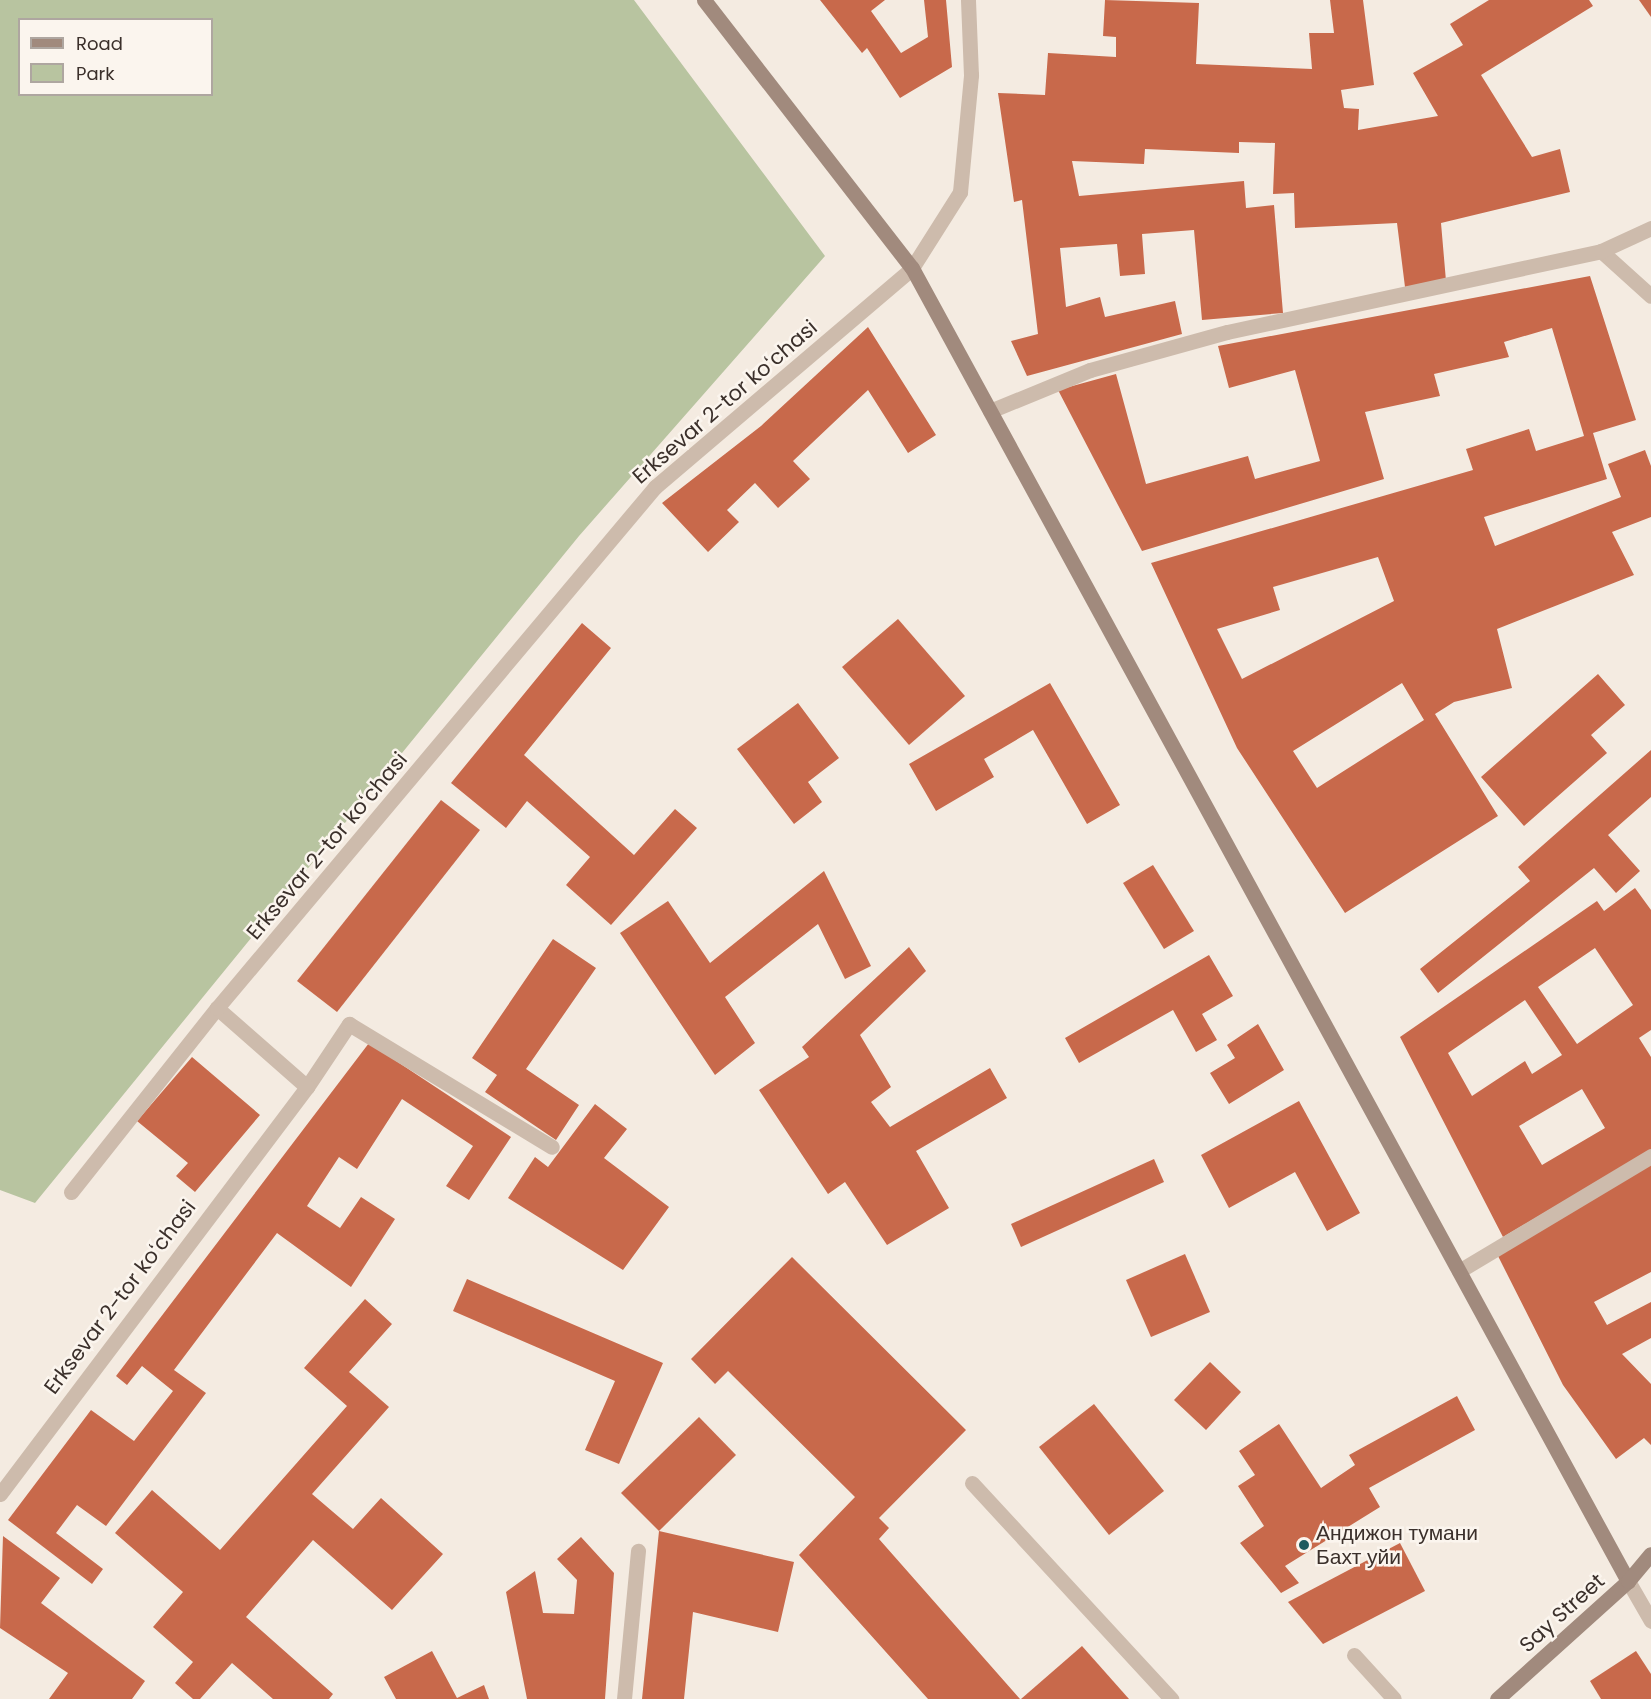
<!DOCTYPE html>
<html>
<head>
<meta charset="utf-8">
<style>
	body { margin:0 }
	#map { position:relative; width:1651px; height:1699px; overflow:hidden; background:#f4ebe1; font-family:Poppins,sans-serif }
	div>[style] { position:absolute }
	[style*='--x'] { left:calc(var(--x)*1px); top:calc(var(--y)*1px); width:calc(var(--w)*1px); rotate:calc(var(--a)*1deg) }
	.green>* { inset:0; background:#b8c4a0 }
	.building>* { inset:0; background:#c8694b }
	.service>* { height:15px; margin:-7.5px; padding:0 7.5px; transform-origin:7.5px; border-radius:7.5px; background:#cdbbac }
	.minor>* { height:15px; margin:-7.5px; padding:0 7.5px; transform-origin:7.5px; border-radius:7.5px; background:#cdbbac }
	.secondary>* { height:15px; margin:-7.5px; padding:0 7.5px; transform-origin:7.5px; border-radius:7.5px; background:#a18a7d }
	.dots>* { width:16px; height:16px; translate:-50% -50%; box-sizing:border-box; border:3px solid #fbf5ee; border-radius:50% }
	span { translate:-50% -50%; white-space:nowrap; text-align:center; line-height:1.15; -webkit-text-stroke:5px #fbf5ee; paint-order:stroke }
	.street-label { font-size:21px; color:#3b302b }
	.poi-label { font-size:21px; color:#3b302b }
	.left { translate:0 -50%; text-align:left }
	.legend { position:absolute; left:18px; top:18px; width:195px; height:78px; box-sizing:border-box; background:#fbf5ee; border:2px solid #aea6a0; margin:0; padding:8px 10px; list-style:none; font-size:18px; color:#3b302b }
	.legend li { display:flex; align-items:center; gap:12px; height:30px }
	.legend b { width:30px; border:2px solid #aea6a0 }
</style>
</head>
<body>
<div id="map">
	<div class="green">
		<i style="clip-path:polygon(evenodd,0 0,634px 0,825px 256px,579px 536px,35px 1203px,0 1190px,0 0,20px 20px,212px 20px,212px 94px,20px 94px,20px 20px)"></i>
	</div>
	<div class="building">
		<i style="clip-path:polygon(820px 0,885px 0,871px 11px,901px 53px,928px 37px,924px 0,946px 0,952px 67px,900px 98px,867px 48px,862px 53px)"></i>
		<i style="clip-path:polygon(1105px 0,1199px 3px,1196px 64px,1312px 69px,1309px 33px,1334px 33px,1330px 0,1363px 0,1374px 85px,1341px 90px,1344px 108px,1359px 109px,1358px 130px,1438px 116px,1413px 73px,1463px 45px,1450px 24px,1489px 0,1589px 0,1593px 6px,1481px 75px,1532px 157px,1560px 149px,1570px 192px,1441px 223px,1446px 281px,1405px 287px,1397px 223px,1295px 228px,1294px 193px,1273px 194px,1275px 143px,1239px 142px,1239px 153px,1145px 149px,1144px 164px,1072px 161px,1079px 196px,1244px 181px,1246px 208px,1274px 205px,1283px 313px,1202px 320px,1194px 230px,1142px 234px,1145px 274px,1120px 276px,1117px 244px,1060px 248px,1066px 307px,1100px 297px,1105px 317px,1175px 301px,1182px 334px,1027px 376px,1011px 341px,1038px 334px,1022px 200px,1014px 202px,998px 93px,1045px 95px,1048px 53px,1116px 57px,1116px 37px,1103px 36px)"></i>
		<i style="clip-path:polygon(1639px 0,1651px 0,1651px 17px)"></i>
		<i style="clip-path:polygon(evenodd,1590px 276px,1636px 420px,1593px 433px,1607px 479px,1484px 517px,1495px 546px,1621px 497px,1608px 464px,1645px 450px,1651px 466px,1651px 517px,1612px 532px,1634px 575px,1497px 629px,1512px 688px,1454px 702px,1435px 714px,1498px 816px,1345px 913px,1237px 748px,1151px 563px,1473px 470px,1466px 449px,1529px 429px,1536px 451px,1584px 436px,1552px 328px,1504px 342px,1509px 357px,1434px 374px,1440px 396px,1365px 412px,1384px 479px,1142px 551px,1058px 390px,1116px 374px,1146px 484px,1248px 456px,1255px 479px,1320px 461px,1295px 370px,1229px 388px,1218px 346px,1590px 276px,1378px 557px,1394px 601px,1242px 679px,1217px 629px,1280px 610px,1273px 587px,1378px 557px,1590px 276px,1402px 683px,1424px 720px,1317px 788px,1293px 751px,1402px 683px)"></i>
		<i style="clip-path:polygon(868px 327px,936px 435px,908px 453px,868px 390px,793px 461px,810px 479px,778px 508px,755px 483px,727px 510px,739px 522px,708px 552px,662px 503px,761px 426px)"></i>
		<i style="clip-path:polygon(898px 619px,965px 696px,909px 745px,842px 667px)"></i>
		<i style="clip-path:polygon(582px 623px,611px 648px,524px 755px,634px 855px,675px 809px,697px 828px,611px 925px,566px 885px,590px 857px,527px 801px,506px 828px,451px 783px)"></i>
		<i style="clip-path:polygon(1598px 674px,1625px 705px,1591px 735px,1607px 753px,1524px 826px,1481px 777px)"></i>
		<i style="clip-path:polygon(1050px 683px,1120px 805px,1087px 824px,1033px 730px,984px 759px,994px 777px,936px 811px,909px 764px)"></i>
		<i style="clip-path:polygon(798px 703px,839px 758px,808px 782px,822px 802px,794px 824px,737px 749px)"></i>
		<i style="clip-path:polygon(1651px 750px,1651px 797px,1608px 835px,1640px 871px,1616px 893px,1594px 868px,1438px 993px,1420px 969px,1530px 881px,1518px 867px)"></i>
		<i style="clip-path:polygon(441px 800px,480px 830px,337px 1012px,297px 981px)"></i>
		<i style="clip-path:polygon(1153px 865px,1194px 931px,1164px 949px,1123px 883px)"></i>
		<i style="clip-path:polygon(824px 871px,871px 966px,845px 979px,818px 924px,725px 997px,755px 1043px,715px 1075px,620px 933px,668px 901px,710px 963px)"></i>
		<i style="clip-path:polygon(evenodd,1635px 888px,1651px 910px,1651px 1030px,1639px 1038px,1651px 1057px,1651px 1150px,1503px 1237px,1400px 1037px,1597px 901px,1604px 911px,1635px 888px,1595px 948px,1633px 1005px,1577px 1044px,1538px 987px,1595px 948px,1635px 888px,1525px 1000px,1562px 1055px,1532px 1074px,1525px 1061px,1472px 1096px,1448px 1053px,1525px 1000px,1635px 888px,1582px 1089px,1605px 1128px,1542px 1165px,1519px 1126px,1582px 1089px)"></i>
		<i style="clip-path:polygon(553px 939px,596px 968px,526px 1069px,579px 1105px,556px 1140px,485px 1092px,497px 1075px,472px 1058px)"></i>
		<i style="clip-path:polygon(909px 947px,926px 971px,860px 1035px,891px 1087px,871px 1102px,890px 1127px,990px 1068px,1007px 1098px,916px 1151px,949px 1208px,887px 1245px,845px 1182px,828px 1194px,759px 1090px,809px 1057px,802px 1047px)"></i>
		<i style="clip-path:polygon(1209px 955px,1233px 996px,1202px 1014px,1217px 1040px,1196px 1052px,1173px 1010px,1079px 1063px,1065px 1038px)"></i>
		<i style="clip-path:polygon(1258px 1024px,1284px 1070px,1229px 1104px,1210px 1073px,1235px 1058px,1227px 1045px)"></i>
		<i style="clip-path:polygon(369px 1043px,511px 1137px,469px 1200px,446px 1186px,473px 1146px,402px 1099px,357px 1169px,339px 1157px,307px 1206px,340px 1228px,361px 1197px,395px 1219px,351px 1287px,277px 1233px,174px 1370px,206px 1393px,106px 1526px,77px 1505px,56px 1533px,103px 1569px,92px 1584px,8px 1520px,91px 1410px,134px 1441px,173px 1391px,142px 1366px,127px 1385px,116px 1376px)"></i>
		<i style="clip-path:polygon(192px 1057px,260px 1115px,195px 1192px,176px 1176px,188px 1163px,137px 1121px)"></i>
		<i style="clip-path:polygon(1299px 1101px,1360px 1213px,1327px 1231px,1295px 1172px,1229px 1208px,1201px 1155px)"></i>
		<i style="clip-path:polygon(595px 1104px,627px 1129px,604px 1158px,669px 1207px,623px 1270px,508px 1198px,535px 1157px,548px 1167px)"></i>
		<i style="clip-path:polygon(1154px 1159px,1164px 1182px,1021px 1247px,1011px 1224px)"></i>
		<i style="clip-path:polygon(1651px 1164px,1651px 1272px,1594px 1302px,1607px 1325px,1651px 1302px,1651px 1338px,1622px 1354px,1651px 1384px,1651px 1445px,1644px 1438px,1616px 1459px,1563px 1385px,1498px 1256px)"></i>
		<i style="clip-path:polygon(1185px 1254px,1210px 1312px,1151px 1337px,1126px 1280px)"></i>
		<i style="clip-path:polygon(792px 1257px,966px 1430px,879px 1518px,889px 1528px,879px 1539px,1020px 1699px,928px 1699px,799px 1555px,855px 1497px,728px 1371px,715px 1384px,691px 1359px)"></i>
		<i style="clip-path:polygon(467px 1279px,663px 1363px,619px 1464px,585px 1450px,615px 1381px,453px 1311px)"></i>
		<i style="clip-path:polygon(365px 1299px,392px 1324px,349px 1372px,389px 1407px,312px 1494px,353px 1529px,381px 1498px,443px 1554px,392px 1610px,313px 1540px,246px 1617px,333px 1694px,329px 1699px,273px 1699px,232px 1663px,200px 1699px,193px 1699px,175px 1683px,193px 1662px,153px 1627px,183px 1592px,115px 1533px,152px 1490px,220px 1550px,347px 1406px,304px 1368px)"></i>
		<i style="clip-path:polygon(1210px 1362px,1241px 1392px,1206px 1430px,1174px 1400px)"></i>
		<i style="clip-path:polygon(1457px 1396px,1475px 1430px,1369px 1488px,1380px 1507px,1285px 1566px,1299px 1583px,1281px 1593px,1240px 1543px,1264px 1526px,1238px 1486px,1255px 1475px,1239px 1451px,1279px 1424px,1321px 1488px,1355px 1465px,1349px 1455px)"></i>
		<i style="clip-path:polygon(1094px 1404px,1164px 1491px,1109px 1535px,1039px 1447px)"></i>
		<i style="clip-path:polygon(699px 1417px,736px 1455px,659px 1531px,621px 1493px)"></i>
		<i style="clip-path:polygon(659px 1531px,794px 1562px,778px 1632px,693px 1612px,684px 1699px,642px 1699px)"></i>
		<i style="clip-path:polygon(3px 1536px,60px 1578px,41px 1603px,145px 1681px,132px 1699px,49px 1699px,68px 1673px,0 1628px)"></i>
		<i style="clip-path:polygon(581px 1537px,614px 1573px,605px 1699px,527px 1699px,506px 1592px,535px 1571px,543px 1613px,574px 1614px,577px 1580px,557px 1559px)"></i>
		<i style="clip-path:polygon(1400px 1543px,1425px 1591px,1323px 1644px,1288px 1602px)"></i>
		<i style="clip-path:polygon(1082px 1646px,1129px 1699px,1021px 1699px)"></i>
		<i style="clip-path:polygon(432px 1651px,457px 1698px,484px 1685px,489px 1699px,396px 1699px,384px 1677px)"></i>
		<i style="clip-path:polygon(1636px 1651px,1651px 1674px,1651px 1699px,1601px 1699px,1590px 1681px)"></i>
	</div>
	<div class="service">
		<i style="--x:1601;--y:251;--w:67;--a:42"></i>
		<i style="--x:307;--y:1087;--w:76;--a:-56.3"></i>
		<i style="--x:349;--y:1024;--w:237;--a:31.2"></i>
		<i style="--x:1459;--y:1271;--w:224;--a:-30.9"></i>
		<i style="--x:1354;--y:1655;--w:59;--a:47.7"></i>
	</div>
	<div class="minor">
		<i style="--x:990;--y:411;--w:108;--a:-22.3"></i>
		<i style="--x:1090;--y:370;--w:142;--a:-15.5"></i>
		<i style="--x:1227;--y:332;--w:383;--a:-12.2"></i>
		<i style="--x:1601;--y:251;--w:55;--a:-24.7"></i>
		<i style="--x:71;--y:1192;--w:235;--a:-51.6"></i>
		<i style="--x:972;--y:1483;--w:294;--a:47.3"></i>
		<i style="--x:0;--y:1494;--w:510;--a:-52.97"></i>
		<i style="--x:307;--y:1087;--w:120;--a:-138.7"></i>
		<i style="--x:217;--y:1008;--w:681;--a:-49.95"></i>
		<i style="--x:655;--y:487;--w:338;--a:-40.4"></i>
		<i style="--x:912;--y:268;--w:90;--a:-57.7"></i>
		<i style="--x:960;--y:192;--w:118;--a:-84.6"></i>
		<i style="--x:971;--y:75;--w:75;--a:-92.3"></i>
		<i style="--x:1628;--y:1581;--w:46;--a:60.1"></i>
		<i style="--x:624;--y:1699;--w:149;--a:-84.6"></i>
	</div>
	<div class="secondary">
		<i style="--x:704;--y:0;--w:339;--a:52.2"></i>
		<i style="--x:912;--y:268;--w:1496;--a:61.4"></i>
		<i style="--x:1497;--y:1699;--w:176;--a:-42"></i>
		<i style="--x:1628;--y:1581;--w:35;--a:-50"></i>
	</div>
	<div class="dots">
		<i style="left:1304px;top:1545px;background:#1f5a5e"></i>
	</div>
	<div class="street-label">
		<span style="left:725px;top:402px;rotate:-41deg">Erksevar 2-tor koʻchasi</span>
		<span style="left:327px;top:846px;rotate:-50deg">Erksevar 2-tor koʻchasi</span>
		<span style="left:120px;top:1297px;rotate:-53deg">Erksevar 2-tor koʻchasi</span>
		<span style="left:1562px;top:1613px;rotate:-42deg">Say Street</span>
	</div>
	<div class="poi-label">
		<span class="left" style="left:1316px;top:1545px">Андижон тумани<br>Бахт уйи</span>
	</div>
	<ul class="legend">
	<li><b style="height:8px;background:#a18a7d"></b>Road</li>
	<li><b style="height:16px;background:#b8c4a0"></b>Park</li>
	</ul>
</div>
</body>
</html>
